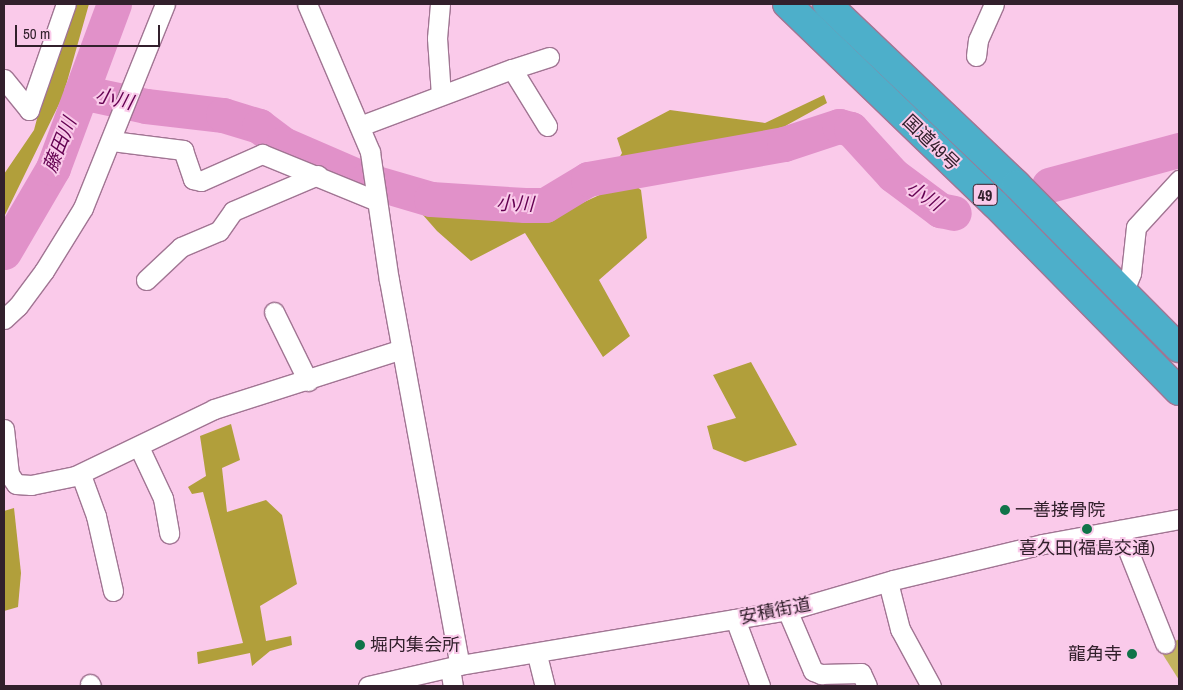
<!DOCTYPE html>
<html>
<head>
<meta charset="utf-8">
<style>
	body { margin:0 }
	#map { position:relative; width:1183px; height:690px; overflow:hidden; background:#facaea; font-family:"Archivo Narrow","Noto Sans JP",sans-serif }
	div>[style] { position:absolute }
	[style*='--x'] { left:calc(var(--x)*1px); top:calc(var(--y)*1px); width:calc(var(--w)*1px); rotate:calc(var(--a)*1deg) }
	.green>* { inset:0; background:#c3b35f }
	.forest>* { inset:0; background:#b19f3b }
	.river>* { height:35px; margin:-17.5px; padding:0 17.5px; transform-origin:17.5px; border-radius:17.5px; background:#e191c9 }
	.roads { filter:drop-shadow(1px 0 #a17593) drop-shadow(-1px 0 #a17593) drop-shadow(0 1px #a17593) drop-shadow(0 -1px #a17593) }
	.street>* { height:19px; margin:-9.5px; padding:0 9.5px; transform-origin:9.5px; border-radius:9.5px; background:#fff }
	.highway>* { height:28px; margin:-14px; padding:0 14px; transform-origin:14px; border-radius:14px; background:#4dafca }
	.dots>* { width:14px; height:14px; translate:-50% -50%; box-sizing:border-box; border:2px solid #facaea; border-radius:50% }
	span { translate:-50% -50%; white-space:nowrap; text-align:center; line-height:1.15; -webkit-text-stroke:4px #facaea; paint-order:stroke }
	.shield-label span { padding:1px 4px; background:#facaea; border:1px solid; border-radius:4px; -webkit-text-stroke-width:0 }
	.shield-label { font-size:16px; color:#32202c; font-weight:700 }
	.street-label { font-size:18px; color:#32202c }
	.poi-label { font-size:18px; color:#32202c }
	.left { translate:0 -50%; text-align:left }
	.right { translate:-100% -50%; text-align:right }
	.water-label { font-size:19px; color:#630050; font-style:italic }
	.frame { position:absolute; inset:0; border:5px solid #32202c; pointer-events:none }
	.scale { position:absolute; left:15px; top:25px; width:145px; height:22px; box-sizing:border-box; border:2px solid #32202c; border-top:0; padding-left:6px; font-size:15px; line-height:18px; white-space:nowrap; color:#32202c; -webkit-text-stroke:4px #facaea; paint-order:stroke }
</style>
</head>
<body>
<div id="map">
	<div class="green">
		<i style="clip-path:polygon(1179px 639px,1179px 680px,1160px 650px)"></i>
	</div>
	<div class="forest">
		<i style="clip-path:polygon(73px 4px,89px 4px,63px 96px,4px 217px,4px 174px,34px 130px,56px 47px)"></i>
		<i style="clip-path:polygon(824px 95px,827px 103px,787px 125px,767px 142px,615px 165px,622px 153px,617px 138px,670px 110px,765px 123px)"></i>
		<i style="clip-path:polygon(633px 184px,641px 190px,647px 238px,599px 280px,630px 336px,603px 357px,525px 233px,471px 261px,437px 231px,416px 207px,467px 216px,549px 210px,582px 203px,606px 192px)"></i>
		<i style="clip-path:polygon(751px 362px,797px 445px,745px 462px,713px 449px,707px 426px,736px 418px,713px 375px)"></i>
		<i style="clip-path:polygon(231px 424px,240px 460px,222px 468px,227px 512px,266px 500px,282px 515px,297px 584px,260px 606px,266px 641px,291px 636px,292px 645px,270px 651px,252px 666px,250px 653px,198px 664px,197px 652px,243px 643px,203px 492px,192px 494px,188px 487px,206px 476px,200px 436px)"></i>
		<i style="clip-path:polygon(14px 508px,21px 573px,18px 607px,4px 611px,4px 511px)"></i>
	</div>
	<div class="river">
		<i style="--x:81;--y:92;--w:66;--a:12.2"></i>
		<i style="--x:146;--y:106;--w:78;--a:6.7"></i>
		<i style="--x:223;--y:115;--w:38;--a:17"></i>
		<i style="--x:259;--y:126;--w:30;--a:37"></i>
		<i style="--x:283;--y:144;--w:90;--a:23.4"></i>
		<i style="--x:366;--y:180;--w:68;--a:16.3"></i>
		<i style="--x:431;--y:199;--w:94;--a:3.7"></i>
		<i style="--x:525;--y:205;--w:20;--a:0"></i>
		<i style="--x:545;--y:205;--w:50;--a:-31.2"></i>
		<i style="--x:588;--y:179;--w:199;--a:-10.1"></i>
		<i style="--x:784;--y:144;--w:58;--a:-18.1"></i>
		<i style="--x:839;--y:126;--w:12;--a:14"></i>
		<i style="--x:851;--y:129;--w:62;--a:47.6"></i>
		<i style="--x:893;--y:175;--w:59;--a:36.7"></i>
		<i style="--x:940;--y:210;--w:14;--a:12"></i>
		<i style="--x:1049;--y:185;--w:135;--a:-15.1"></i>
		<i style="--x:4;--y:252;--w:97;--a:-59.7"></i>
		<i style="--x:53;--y:168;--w:175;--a:-69.6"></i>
	</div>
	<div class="roads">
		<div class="street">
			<i style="--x:307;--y:4;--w:161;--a:66.9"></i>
			<i style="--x:370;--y:152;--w:129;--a:81.6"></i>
			<i style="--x:389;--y:280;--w:391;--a:79.6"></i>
			<i style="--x:440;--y:4;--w:34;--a:95"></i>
			<i style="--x:437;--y:38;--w:57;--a:86"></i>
			<i style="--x:976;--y:56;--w:16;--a:-83"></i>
			<i style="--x:978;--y:40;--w:39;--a:-66"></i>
			<i style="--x:512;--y:69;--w:39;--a:-18"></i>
			<i style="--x:4;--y:79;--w:40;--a:51"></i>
			<i style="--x:29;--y:110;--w:112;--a:-70.8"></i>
			<i style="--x:360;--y:126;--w:162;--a:-20.6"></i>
			<i style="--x:512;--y:69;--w:67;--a:58.4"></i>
			<i style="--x:112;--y:141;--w:72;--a:7.2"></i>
			<i style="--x:183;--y:150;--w:31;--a:71"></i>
			<i style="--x:193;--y:179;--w:8;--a:14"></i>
			<i style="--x:201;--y:181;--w:67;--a:-23.9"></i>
			<i style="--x:262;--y:154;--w:124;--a:22.2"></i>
			<i style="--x:146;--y:280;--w:48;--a:-43.3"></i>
			<i style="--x:181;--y:247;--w:41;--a:-22.8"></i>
			<i style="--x:219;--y:231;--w:24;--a:-55"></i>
			<i style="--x:233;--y:211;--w:92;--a:-23"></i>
			<i style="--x:1123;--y:293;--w:22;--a:-68"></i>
			<i style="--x:1131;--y:273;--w:46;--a:-83.8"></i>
			<i style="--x:1136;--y:227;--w:64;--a:-47.5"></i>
			<i style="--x:274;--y:312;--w:77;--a:63.8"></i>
			<i style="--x:4;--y:319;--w:19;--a:-43"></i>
			<i style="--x:18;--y:306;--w:44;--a:-53.4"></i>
			<i style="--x:44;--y:271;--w:74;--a:-58.2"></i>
			<i style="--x:83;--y:208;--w:220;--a:-68.1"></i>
			<i style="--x:4;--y:429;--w:45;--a:83.7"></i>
			<i style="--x:9;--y:474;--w:12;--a:55"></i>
			<i style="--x:16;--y:484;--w:15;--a:4"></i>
			<i style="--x:31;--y:485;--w:45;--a:-11.6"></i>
			<i style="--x:75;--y:476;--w:154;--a:-25.7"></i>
			<i style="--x:214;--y:409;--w:197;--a:-17.7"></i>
			<i style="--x:139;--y:447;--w:56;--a:64.8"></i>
			<i style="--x:163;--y:498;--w:36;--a:80"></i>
			<i style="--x:81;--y:475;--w:44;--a:69.9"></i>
			<i style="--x:96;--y:516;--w:77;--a:77.2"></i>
			<i style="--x:1120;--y:530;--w:122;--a:68.3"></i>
			<i style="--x:888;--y:582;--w:49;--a:75.7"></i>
			<i style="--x:900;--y:629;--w:65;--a:61.5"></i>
			<i style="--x:787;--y:610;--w:66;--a:66.9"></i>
			<i style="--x:813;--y:671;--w:9;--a:21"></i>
			<i style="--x:821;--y:674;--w:40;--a:-1.4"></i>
			<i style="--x:861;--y:673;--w:14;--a:65"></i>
			<i style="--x:735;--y:619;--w:72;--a:69.5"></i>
			<i style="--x:537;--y:655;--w:32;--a:76"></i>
			<i style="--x:450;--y:668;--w:18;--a:81"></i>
			<i style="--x:90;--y:684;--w:2;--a:63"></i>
			<i style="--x:368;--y:686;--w:94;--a:-12.9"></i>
			<i style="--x:460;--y:665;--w:335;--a:-9.5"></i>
			<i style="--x:790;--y:610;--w:107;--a:-16.2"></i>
			<i style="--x:893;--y:580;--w:154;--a:-13.5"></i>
			<i style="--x:1043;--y:544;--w:138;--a:-10.4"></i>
		</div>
		<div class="highway">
			<i style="--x:787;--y:4;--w:289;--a:43.9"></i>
			<i style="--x:995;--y:204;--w:262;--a:45.5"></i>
			<i style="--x:827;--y:4;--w:261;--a:43.6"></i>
			<i style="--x:1016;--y:184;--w:231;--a:45.2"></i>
		</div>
	</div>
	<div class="dots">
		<i style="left:1005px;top:510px;background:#107349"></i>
		<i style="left:1087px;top:529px;background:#107349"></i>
		<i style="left:360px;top:645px;background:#107349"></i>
		<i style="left:1132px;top:654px;background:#107349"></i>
	</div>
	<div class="shield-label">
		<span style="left:985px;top:195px">49</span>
	</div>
	<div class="street-label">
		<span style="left:931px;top:143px;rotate:44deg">国道49号</span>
		<span style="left:775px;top:611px;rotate:-11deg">安積街道</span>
	</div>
	<div class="poi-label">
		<span class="left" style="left:1015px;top:510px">一善接骨院</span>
		<span style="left:1087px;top:548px">喜久田(福島交通)</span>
		<span class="left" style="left:370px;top:645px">堀内集会所</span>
		<span class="right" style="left:1122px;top:654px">龍角寺</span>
	</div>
	<div class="water-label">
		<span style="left:114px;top:99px;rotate:13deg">小川</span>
		<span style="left:60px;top:145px;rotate:-68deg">藤田川</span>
		<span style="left:924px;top:196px;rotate:33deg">小川</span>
		<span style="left:515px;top:204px;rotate:2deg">小川</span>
	</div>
	<div class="frame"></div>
	<div class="scale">50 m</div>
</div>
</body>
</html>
